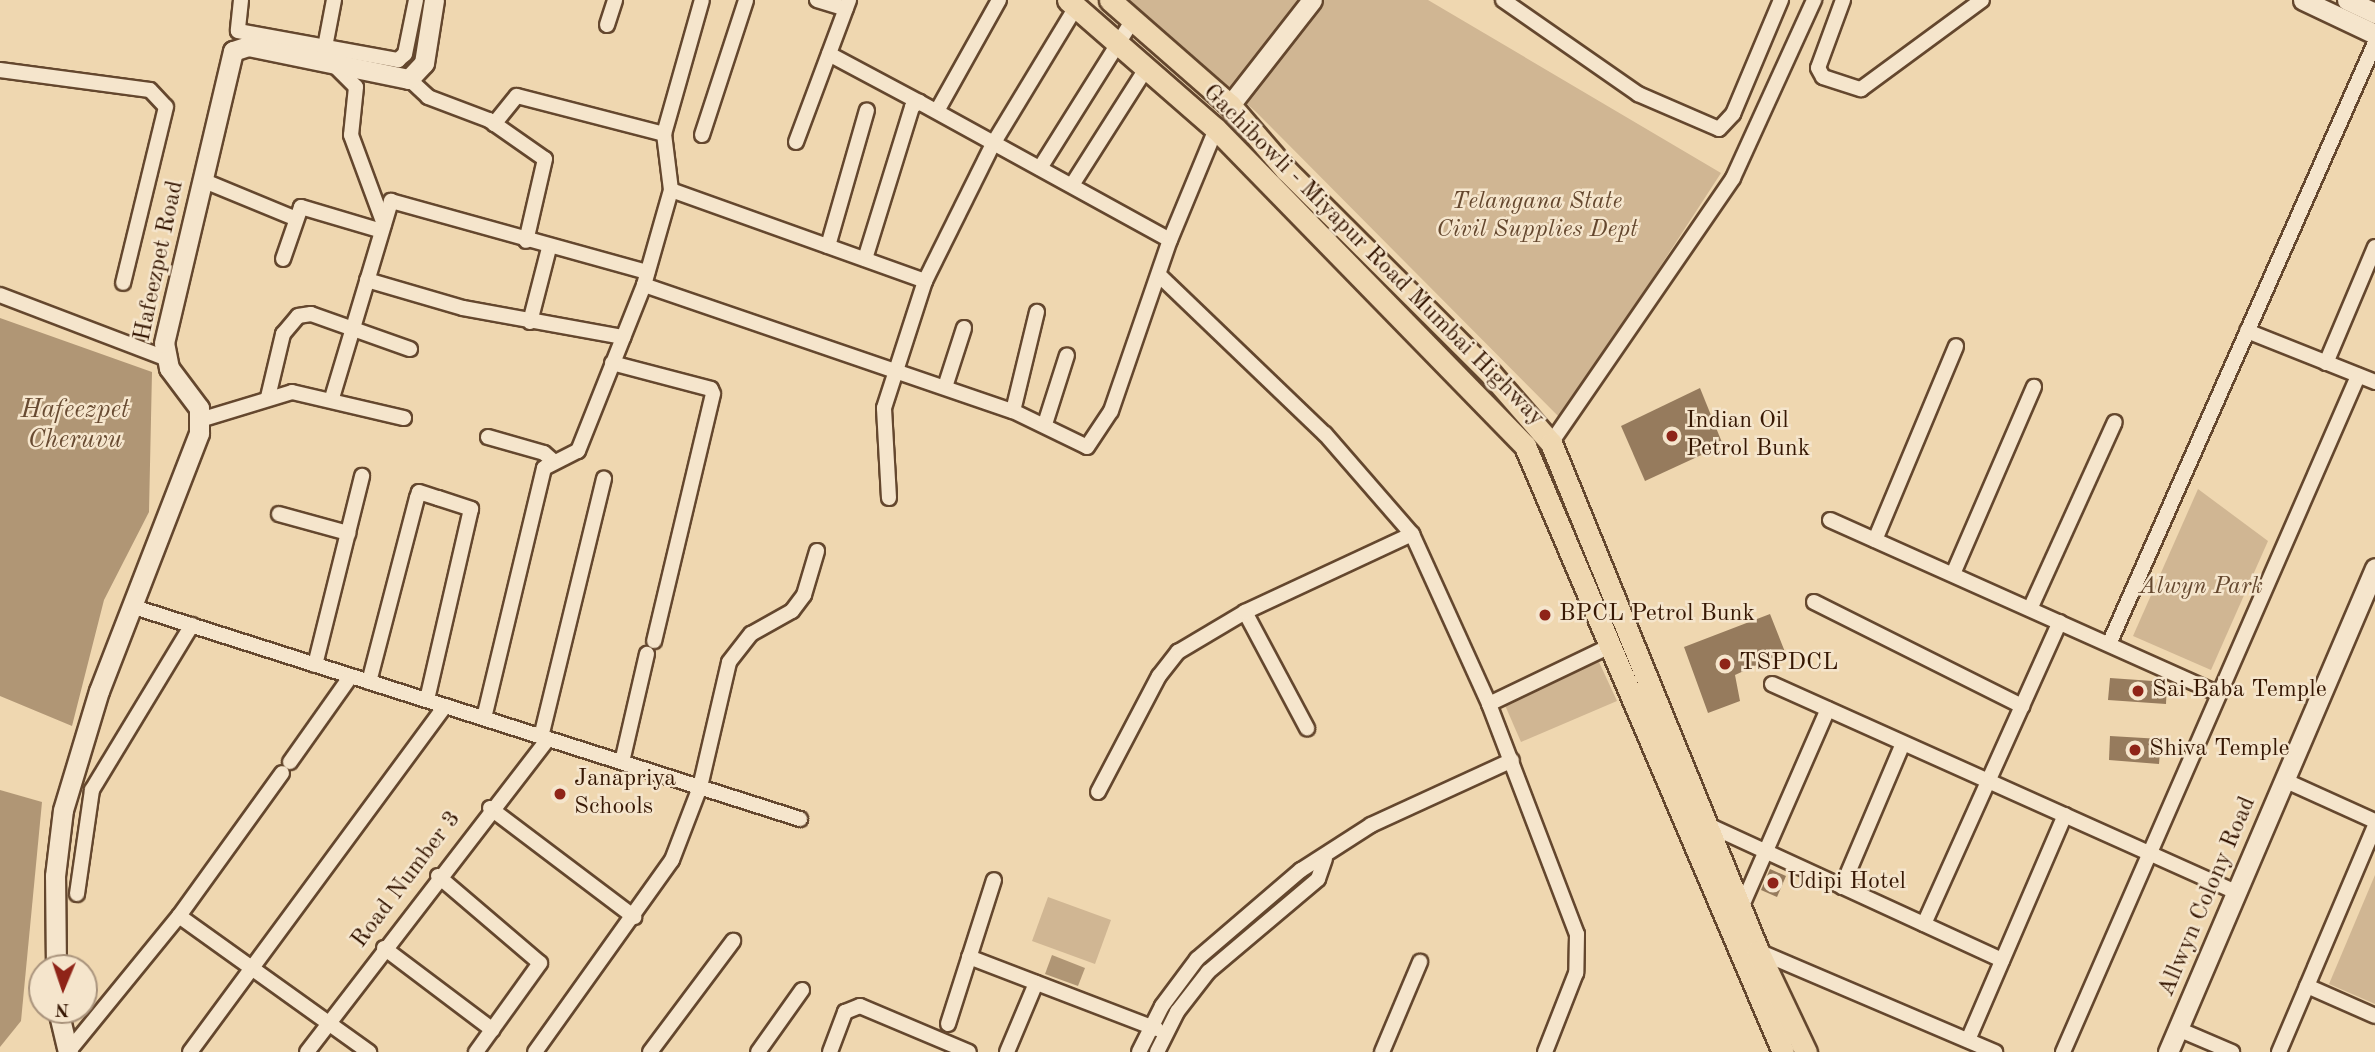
<!DOCTYPE html>
<html>
<head>
<meta charset="utf-8">
<style>
	body { margin:0 }
	#map { position:relative; width:2375px; height:1052px; overflow:hidden; background:#efd7b0; font-family:"Old Standard TT",serif }
	div>[style] { position:absolute }
	[style*='--x'] { left:calc(var(--x)*1px); top:calc(var(--y)*1px); width:calc(var(--w)*1px); rotate:calc(var(--a)*1deg) }
	.green>* { inset:0; background:#d0b693 }
	.water>* { inset:0; background:#b09675 }
	.building>* { inset:0; background:#967b5d }
	.roads { filter:drop-shadow(2px 0 #64472e) drop-shadow(-2px 0 #64472e) drop-shadow(0 2px #64472e) drop-shadow(0 -2px #64472e) }
	.street>* { height:14px; margin:-7px; padding:0 7px; transform-origin:7px; border-radius:7px; background:#f5e5cc }
	.secondary>* { height:19px; margin:-9.5px; padding:0 9.5px; transform-origin:9.5px; border-radius:9.5px; background:#f5e5cc }
	.primary>* { height:21px; margin:-10.5px; padding:0 10.5px; transform-origin:10.5px; border-radius:10.5px; background:#efd7b0 }
	.dots>* { width:19px; height:19px; translate:-50% -50%; box-sizing:border-box; border:4px solid #f5e5cc; border-radius:50% }
	span { translate:-50% -50%; white-space:nowrap; text-align:center; line-height:1.15; -webkit-text-stroke:5px #f5e5cc; paint-order:stroke }
	.park-label { font-size:24px; color:#64472e; font-style:italic }
	.street-label { font-size:24px; color:#361703 }
	.poi-label { font-size:24px; color:#361703 }
	.left { translate:0 -50%; text-align:left }
	.water-label { font-size:26px; color:#674a31; font-style:italic }
	.north { position:absolute; left:28px; top:954px; width:70px; height:70px; box-sizing:border-box; background:#f5e5cc; border:2px solid #a9937c; border-radius:50%; rotate:182deg; font-size:19px; font-weight:700; line-height:28px; text-align:center; color:#361703 }
	.north::after { content:''; display:block; margin:auto; width:24px; height:32px; background:#8f2418; clip-path:polygon(50% 0,100% 100%,50% 72%,0 100%) }
</style>
</head>
<body>
<div id="map">
	<div class="green">
		<i style="clip-path:polygon(1127px 0,1428px 0,1721px 173px,1561px 419px,1255px 111px)"></i>
		<i style="clip-path:polygon(2198px 489px,2268px 541px,2211px 670px,2133px 636px)"></i>
		<i style="clip-path:polygon(1599px 662px,1617px 701px,1521px 742px,1504px 703px)"></i>
		<i style="clip-path:polygon(2375px 875px,2375px 1004px,2329px 984px)"></i>
		<i style="clip-path:polygon(1048px 897px,1111px 920px,1095px 964px,1032px 941px)"></i>
	</div>
	<div class="water">
		<i style="clip-path:polygon(0 318px,152px 372px,149px 512px,104px 600px,72px 726px,0 696px)"></i>
		<i style="clip-path:polygon(0 790px,42px 802px,21px 1021px,0 1047px)"></i>
		<i style="clip-path:polygon(1052px 955px,1085px 968px,1078px 986px,1045px 974px)"></i>
	</div>
	<div class="building">
		<i style="clip-path:polygon(1700px 388px,1723px 445px,1645px 481px,1621px 426px)"></i>
		<i style="clip-path:polygon(1770px 614px,1785px 652px,1735px 675px,1740px 701px,1708px 713px,1684px 647px)"></i>
		<i style="clip-path:polygon(2110px 678px,2167px 682px,2166px 704px,2108px 700px)"></i>
		<i style="clip-path:polygon(2110px 736px,2161px 739px,2159px 764px,2109px 760px)"></i>
		<i style="clip-path:polygon(1770px 869px,1786px 876px,1777px 897px,1761px 890px)"></i>
	</div>
	<div class="roads">
		<div class="street">
			<i style="--x:241;--y:0;--w:31;--a:96"></i>
			<i style="--x:238;--y:31;--w:163;--a:10.3"></i>
			<i style="--x:398;--y:60;--w:9;--a:-41"></i>
			<i style="--x:405;--y:54;--w:55;--a:-78.5"></i>
			<i style="--x:817;--y:0;--w:30;--a:17"></i>
			<i style="--x:1503;--y:0;--w:165;--a:34.8"></i>
			<i style="--x:1638;--y:94;--w:88;--a:23.4"></i>
			<i style="--x:1719;--y:129;--w:21;--a:-47"></i>
			<i style="--x:1733;--y:114;--w:124;--a:-67.2"></i>
			<i style="--x:1843;--y:0;--w:72;--a:110.2"></i>
			<i style="--x:1818;--y:68;--w:10;--a:61"></i>
			<i style="--x:1823;--y:77;--w:40;--a:18"></i>
			<i style="--x:1861;--y:89;--w:150;--a:-36.3"></i>
			<i style="--x:607;--y:25;--w:26;--a:-72"></i>
			<i style="--x:325;--y:47;--w:48;--a:-79.2"></i>
			<i style="--x:829;--y:54;--w:102;--a:28.1"></i>
			<i style="--x:336;--y:67;--w:28;--a:45"></i>
			<i style="--x:356;--y:87;--w:48;--a:95.9"></i>
			<i style="--x:351;--y:135;--w:95;--a:69.7"></i>
			<i style="--x:0;--y:70;--w:151;--a:7.6"></i>
			<i style="--x:150;--y:90;--w:23;--a:47"></i>
			<i style="--x:166;--y:107;--w:181;--a:103.7"></i>
			<i style="--x:409;--y:79;--w:26;--a:43"></i>
			<i style="--x:428;--y:97;--w:65;--a:20.7"></i>
			<i style="--x:489;--y:120;--w:68;--a:34.9"></i>
			<i style="--x:545;--y:159;--w:84;--a:103"></i>
			<i style="--x:937;--y:111;--w:127;--a:-60.8"></i>
			<i style="--x:494;--y:124;--w:36;--a:-51"></i>
			<i style="--x:517;--y:96;--w:152;--a:14.5"></i>
			<i style="--x:702;--y:135;--w:142;--a:-71.9"></i>
			<i style="--x:796;--y:142;--w:152;--a:-69.5"></i>
			<i style="--x:1040;--y:168;--w:175;--a:-57.9"></i>
			<i style="--x:202;--y:180;--w:100;--a:22.4"></i>
			<i style="--x:1072;--y:185;--w:138;--a:-57.5"></i>
			<i style="--x:671;--y:190;--w:270;--a:19.7"></i>
			<i style="--x:828;--y:246;--w:141;--a:-74"></i>
			<i style="--x:283;--y:259;--w:55;--a:-70.9"></i>
			<i style="--x:301;--y:207;--w:84;--a:16.5"></i>
			<i style="--x:865;--y:259;--w:159;--a:-72.8"></i>
			<i style="--x:912;--y:107;--w:9;--a:-36"></i>
			<i style="--x:919;--y:102;--w:286;--a:28.8"></i>
			<i style="--x:1161;--y:277;--w:227;--a:43.8"></i>
			<i style="--x:1325;--y:434;--w:133;--a:49"></i>
			<i style="--x:1412;--y:534;--w:187;--a:65.6"></i>
			<i style="--x:1489;--y:704;--w:246;--a:69.1"></i>
			<i style="--x:1577;--y:934;--w:39;--a:91"></i>
			<i style="--x:1576;--y:973;--w:85;--a:111.4"></i>
			<i style="--x:367;--y:280;--w:100;--a:16.3"></i>
			<i style="--x:463;--y:308;--w:163;--a:10.3"></i>
			<i style="--x:644;--y:285;--w:390;--a:18.9"></i>
			<i style="--x:1013;--y:411;--w:82;--a:25.9"></i>
			<i style="--x:1087;--y:447;--w:43;--a:-56.3"></i>
			<i style="--x:1111;--y:411;--w:181;--a:-71"></i>
			<i style="--x:1170;--y:240;--w:120;--a:-67.5"></i>
			<i style="--x:0;--y:295;--w:177;--a:20.9"></i>
			<i style="--x:530;--y:322;--w:76;--a:-75.6"></i>
			<i style="--x:2247;--y:331;--w:138;--a:21.7"></i>
			<i style="--x:612;--y:363;--w:102;--a:14.7"></i>
			<i style="--x:711;--y:389;--w:5;--a:68"></i>
			<i style="--x:713;--y:394;--w:254;--a:103.4"></i>
			<i style="--x:2326;--y:363;--w:126;--a:-67.1"></i>
			<i style="--x:945;--y:387;--w:62;--a:-72.1"></i>
			<i style="--x:268;--y:397;--w:65;--a:-76.6"></i>
			<i style="--x:283;--y:334;--w:23;--a:-50"></i>
			<i style="--x:298;--y:316;--w:13;--a:-9"></i>
			<i style="--x:311;--y:314;--w:105;--a:19.5"></i>
			<i style="--x:332;--y:398;--w:206;--a:-73.3"></i>
			<i style="--x:391;--y:201;--w:266;--a:15.5"></i>
			<i style="--x:1013;--y:411;--w:102;--a:-76.4"></i>
			<i style="--x:200;--y:420;--w:96;--a:-16.9"></i>
			<i style="--x:292;--y:392;--w:115;--a:13.1"></i>
			<i style="--x:1045;--y:424;--w:72;--a:-72.3"></i>
			<i style="--x:488;--y:437;--w:58;--a:15.9"></i>
			<i style="--x:544;--y:453;--w:11;--a:41"></i>
			<i style="--x:1551;--y:443;--w:321;--a:-55.5"></i>
			<i style="--x:1733;--y:178;--w:196;--a:-65.5"></i>
			<i style="--x:889;--y:498;--w:90;--a:-93.2"></i>
			<i style="--x:884;--y:408;--w:133;--a:-72.1"></i>
			<i style="--x:925;--y:281;--w:153;--a:-63.6"></i>
			<i style="--x:993;--y:144;--w:160;--a:-58.8"></i>
			<i style="--x:279;--y:514;--w:72;--a:15.4"></i>
			<i style="--x:1830;--y:520;--w:424;--a:24.1"></i>
			<i style="--x:1875;--y:540;--w:210;--a:-67.3"></i>
			<i style="--x:1953;--y:574;--w:204;--a:-66.6"></i>
			<i style="--x:1814;--y:602;--w:233;--a:26.6"></i>
			<i style="--x:134;--y:607;--w:699;--a:17.66"></i>
			<i style="--x:2030;--y:609;--w:205;--a:-65.6"></i>
			<i style="--x:1245;--y:612;--w:132;--a:61.9"></i>
			<i style="--x:2109;--y:644;--w:657;--a:-66.13"></i>
			<i style="--x:315;--y:665;--w:195;--a:-76"></i>
			<i style="--x:369;--y:682;--w:190;--a:-75.4"></i>
			<i style="--x:417;--y:498;--w:6;--a:-72"></i>
			<i style="--x:419;--y:492;--w:20;--a:18"></i>
			<i style="--x:438;--y:498;--w:35;--a:18"></i>
			<i style="--x:471;--y:509;--w:196;--a:103"></i>
			<i style="--x:1772;--y:684;--w:508;--a:24.15"></i>
			<i style="--x:1489;--y:704;--w:134;--a:-25.6"></i>
			<i style="--x:484;--y:718;--w:257;--a:-76.5"></i>
			<i style="--x:544;--y:468;--w:38;--a:-27"></i>
			<i style="--x:578;--y:451;--w:179;--a:-68.3"></i>
			<i style="--x:644;--y:285;--w:99;--a:-74.1"></i>
			<i style="--x:671;--y:190;--w:56;--a:-97.1"></i>
			<i style="--x:664;--y:134;--w:139;--a:-74.2"></i>
			<i style="--x:541;--y:737;--w:266;--a:-76.3"></i>
			<i style="--x:290;--y:762;--w:105;--a:-54.7"></i>
			<i style="--x:622;--y:762;--w:111;--a:-77"></i>
			<i style="--x:2284;--y:780;--w:100;--a:24.3"></i>
			<i style="--x:1098;--y:792;--w:131;--a:-62.3"></i>
			<i style="--x:1159;--y:676;--w:31;--a:-52"></i>
			<i style="--x:1178;--y:652;--w:78;--a:-30.8"></i>
			<i style="--x:1245;--y:612;--w:184;--a:-25"></i>
			<i style="--x:490;--y:808;--w:181;--a:37.1"></i>
			<i style="--x:1706;--y:824;--w:326;--a:24.7"></i>
			<i style="--x:438;--y:876;--w:134;--a:40.5"></i>
			<i style="--x:540;--y:963;--w:110;--a:125.7"></i>
			<i style="--x:1842;--y:887;--w:156;--a:-67"></i>
			<i style="--x:77;--y:894;--w:105;--a:-81.8"></i>
			<i style="--x:92;--y:790;--w:193;--a:-58.8"></i>
			<i style="--x:1741;--y:908;--w:217;--a:-66.4"></i>
			<i style="--x:179;--y:916;--w:234;--a:35.6"></i>
			<i style="--x:1924;--y:924;--w:331;--a:-65.8"></i>
			<i style="--x:384;--y:948;--w:136;--a:37"></i>
			<i style="--x:1758;--y:951;--w:258;--a:23.1"></i>
			<i style="--x:969;--y:957;--w:201;--a:21"></i>
			<i style="--x:2307;--y:986;--w:74;--a:23.8"></i>
			<i style="--x:948;--y:1024;--w:151;--a:-72.3"></i>
			<i style="--x:2178;--y:1029;--w:59;--a:23.1"></i>
			<i style="--x:1968;--y:1040;--w:245;--a:-66.7"></i>
			<i style="--x:68;--y:1052;--w:176;--a:-50.8"></i>
			<i style="--x:179;--y:916;--w:176;--a:-54.2"></i>
			<i style="--x:190;--y:1052;--w:430;--a:-53.6"></i>
			<i style="--x:307;--y:1052;--w:395;--a:-52.4"></i>
			<i style="--x:535;--y:1052;--w:236;--a:-54.5"></i>
			<i style="--x:672;--y:860;--w:78;--a:-69"></i>
			<i style="--x:700;--y:787;--w:128;--a:-76.9"></i>
			<i style="--x:729;--y:662;--w:36;--a:-52"></i>
			<i style="--x:751;--y:634;--w:47;--a:-29.3"></i>
			<i style="--x:792;--y:611;--w:20;--a:-53"></i>
			<i style="--x:804;--y:595;--w:46;--a:-73.5"></i>
			<i style="--x:650;--y:1052;--w:139;--a:-53.2"></i>
			<i style="--x:758;--y:1052;--w:76;--a:-54.6"></i>
			<i style="--x:830;--y:1052;--w:43;--a:-69.4"></i>
			<i style="--x:845;--y:1012;--w:16;--a:-22"></i>
			<i style="--x:860;--y:1006;--w:118;--a:22.9"></i>
			<i style="--x:1007;--y:1052;--w:75;--a:-67.2"></i>
			<i style="--x:1139;--y:1052;--w:51;--a:-63.4"></i>
			<i style="--x:1162;--y:1006;--w:59;--a:-53.3"></i>
			<i style="--x:1197;--y:959;--w:137;--a:-40.6"></i>
			<i style="--x:1301;--y:870;--w:83;--a:-32.7"></i>
			<i style="--x:1371;--y:825;--w:155;--a:-24.7"></i>
			<i style="--x:1157;--y:1052;--w:45;--a:-63.4"></i>
			<i style="--x:1177;--y:1012;--w:51;--a:-52.2"></i>
			<i style="--x:1208;--y:972;--w:144;--a:-40.2"></i>
			<i style="--x:1318;--y:879;--w:21;--a:-71"></i>
			<i style="--x:1382;--y:1052;--w:98;--a:-67.1"></i>
			<i style="--x:2063;--y:1052;--w:738;--a:-66.42"></i>
			<i style="--x:2279;--y:1052;--w:246;--a:-67"></i>
		</div>
		<div class="secondary">
			<i style="--x:2303;--y:0;--w:80;--a:25.3"></i>
			<i style="--x:2347;--y:0;--w:31;--a:25"></i>
			<i style="--x:1230;--y:105;--w:133;--a:-52"></i>
			<i style="--x:56;--y:968;--w:92;--a:-90.6"></i>
			<i style="--x:55;--y:876;--w:66;--a:-83.1"></i>
			<i style="--x:63;--y:810;--w:124;--a:-73.2"></i>
			<i style="--x:99;--y:691;--w:277;--a:-68.8"></i>
			<i style="--x:199;--y:433;--w:25;--a:-90"></i>
			<i style="--x:199;--y:408;--w:50;--a:-126.9"></i>
			<i style="--x:169;--y:368;--w:25;--a:-101"></i>
			<i style="--x:164;--y:343;--w:300;--a:-76.7"></i>
			<i style="--x:233;--y:51;--w:16;--a:-18"></i>
			<i style="--x:248;--y:46;--w:164;--a:11.6"></i>
			<i style="--x:409;--y:79;--w:22;--a:-47"></i>
			<i style="--x:424;--y:63;--w:64;--a:-81"></i>
			<i style="--x:58;--y:1010;--w:43;--a:76.6"></i>
			<i style="--x:2168;--y:1052;--w:526;--a:-66.84"></i>
		</div>
		<div class="primary">
			<i style="--x:1068;--y:0;--w:196;--a:41.1"></i>
			<i style="--x:1216;--y:129;--w:443;--a:45.7"></i>
			<i style="--x:1525;--y:446;--w:659;--a:66.94"></i>
			<i style="--x:1110;--y:0;--w:159;--a:41.2"></i>
			<i style="--x:1230;--y:105;--w:86;--a:49.3"></i>
			<i style="--x:1286;--y:170;--w:289;--a:44.9"></i>
			<i style="--x:1491;--y:374;--w:91;--a:49"></i>
			<i style="--x:1551;--y:443;--w:549;--a:67.83"></i>
			<i style="--x:1758;--y:951;--w:112;--a:64.6"></i>
		</div>
	</div>
	<div class="dots">
		<i style="left:1672px;top:436px;background:#8f2418"></i>
		<i style="left:1545px;top:615px;background:#8f2418"></i>
		<i style="left:1725px;top:664px;background:#8f2418"></i>
		<i style="left:2138px;top:691px;background:#8f2418"></i>
		<i style="left:2135px;top:750px;background:#8f2418"></i>
		<i style="left:560px;top:794px;background:#8f2418"></i>
		<i style="left:1773px;top:883px;background:#8f2418"></i>
	</div>
	<div class="park-label">
		<span style="left:1537px;top:217px">Telangana State<br>Civil Supplies Dept</span>
		<span style="left:2201px;top:588px">Alwyn Park</span>
	</div>
	<div class="street-label">
		<span style="left:1373px;top:256px;rotate:45deg">Gachibowli - Miyapur Road Mumbai Highway</span>
		<span style="left:160px;top:261px;rotate:-78deg">Hafeezpet Road</span>
		<span style="left:407px;top:880px;rotate:-53deg">Road Number 3</span>
		<span style="left:2208px;top:897px;rotate:-67deg">Allwyn Colony Road</span>
	</div>
	<div class="poi-label">
		<span class="left" style="left:1686px;top:436px">Indian Oil<br>Petrol Bunk</span>
		<span class="left" style="left:1559px;top:615px">BPCL Petrol Bunk</span>
		<span class="left" style="left:1739px;top:664px">TSPDCL</span>
		<span class="left" style="left:2152px;top:691px">Sai Baba Temple</span>
		<span class="left" style="left:2149px;top:750px">Shiva Temple</span>
		<span class="left" style="left:574px;top:794px">Janapriya<br>Schools</span>
		<span class="left" style="left:1787px;top:883px">Udipi Hotel</span>
	</div>
	<div class="water-label">
		<span style="left:75px;top:426px">Hafeezpet<br>Cheruvu</span>
	</div>
	<div class="north">N</div>
</div>
</body>
</html>
